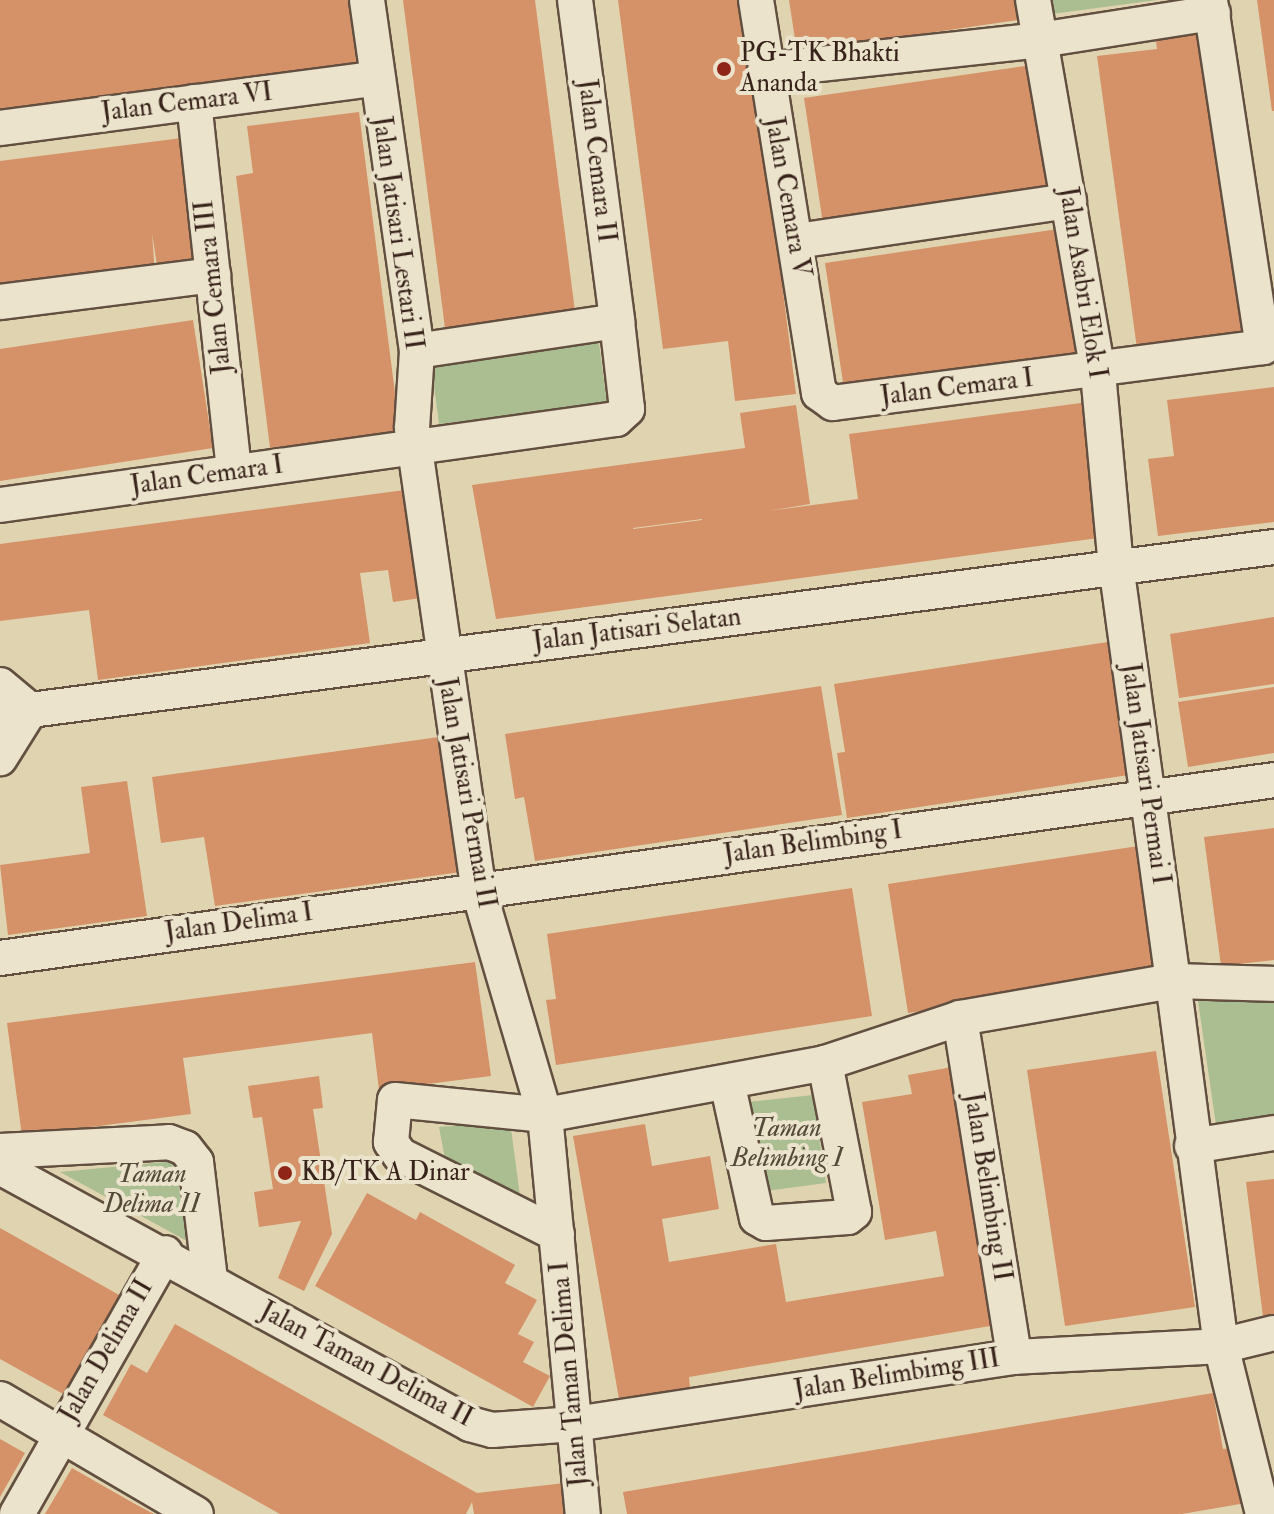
<!DOCTYPE html>
<html>
<head>
<meta charset="utf-8">
<style>
	body { margin:0 }
	#map { position:relative; width:1274px; height:1514px; overflow:hidden; background:#e0d4b0; font-family:"IM FELL Double Pica",serif }
	div>[style] { position:absolute }
	[style*='--x'] { left:calc(var(--x)*1px); top:calc(var(--y)*1px); width:calc(var(--w)*1px); rotate:calc(var(--a)*1deg) }
	.green>* { inset:0; background:#abbe91 }
	.building>* { inset:0; background:#d59167 }
	.roads { filter:drop-shadow(2px 0 #624f40) drop-shadow(-2px 0 #624f40) drop-shadow(0 2px #624f40) drop-shadow(0 -2px #624f40) }
	.street>* { height:34px; margin:-17px; padding:0 17px; transform-origin:17px; border-radius:17px; background:#ebe3cc }
	.dots>* { width:22px; height:22px; translate:-50% -50%; box-sizing:border-box; border:4px solid #ebe3cc; border-radius:50% }
	span { translate:-50% -50%; white-space:nowrap; text-align:center; line-height:1.15; -webkit-text-stroke:8px #ebe3cc; paint-order:stroke }
	.poi-label { font-size:26px; color:#38231b }
	.left { translate:0 -50%; text-align:left }
	.street-label { font-size:26px; color:#38231b }
	.park-label { font-size:26px; color:#554a38; font-style:italic }
</style>
</head>
<body>
<div id="map">
	<div class="green">
		<i style="clip-path:polygon(1050px 0,1157px 0,1052px 14px)"></i>
		<i style="clip-path:polygon(599px 343px,607px 404px,439px 424px,431px 363px)"></i>
		<i style="clip-path:polygon(1274px 990px,1274px 1116px,1216px 1125px,1198px 1001px)"></i>
		<i style="clip-path:polygon(813px 1095px,826px 1183px,766px 1191px,748px 1102px)"></i>
		<i style="clip-path:polygon(510px 1121px,520px 1196px,448px 1175px,439px 1127px)"></i>
		<i style="clip-path:polygon(175px 1161px,187px 1241px,60px 1172px)"></i>
	</div>
	<div class="building">
		<i style="clip-path:polygon(0 0,348px 0,357px 68px,0 113px)"></i>
		<i style="clip-path:polygon(403px 0,535px 0,576px 319px,446px 336px)"></i>
		<i style="clip-path:polygon(618px 0,746px 0,796px 394px,735px 401px,728px 341px,663px 349px)"></i>
		<i style="clip-path:polygon(789px 0,1022px 0,1025px 19px,797px 52px)"></i>
		<i style="clip-path:polygon(1257px 0,1274px 0,1274px 111px,1272px 111px)"></i>
		<i style="clip-path:polygon(1207px 26px,1251px 341px,1138px 356px,1097px 56px,1157px 49px,1155px 33px)"></i>
		<i style="clip-path:polygon(1032px 65px,1051px 191px,823px 224px,804px 98px)"></i>
		<i style="clip-path:polygon(359px 112px,400px 432px,270px 448px,236px 176px,253px 173px,247px 126px)"></i>
		<i style="clip-path:polygon(182px 138px,199px 267px,158px 272px,152px 233px,155px 274px,0 292px,0 161px)"></i>
		<i style="clip-path:polygon(1058px 229px,1077px 356px,844px 389px,825px 263px)"></i>
		<i style="clip-path:polygon(193px 320px,213px 448px,0 481px,0 349px)"></i>
		<i style="clip-path:polygon(1274px 387px,1274px 522px,1158px 536px,1148px 459px,1174px 456px,1167px 400px)"></i>
		<i style="clip-path:polygon(evenodd,1088px 402px,1106px 537px,496px 619px,472px 485px,745px 448px,740px 413px,796px 405px,810px 504px,768px 511px,858px 499px,849px 434px,1088px 402px,702px 519px,702px 520px,633px 529px,633px 528px,702px 519px)"></i>
		<i style="clip-path:polygon(412px 489px,428px 597px,393px 602px,388px 570px,360px 573px,370px 643px,98px 680px,89px 610px,0 621px,0 544px)"></i>
		<i style="clip-path:polygon(1274px 617px,1274px 684px,1179px 698px,1170px 634px)"></i>
		<i style="clip-path:polygon(1114px 641px,1135px 774px,847px 818px,837px 753px,845px 752px,834px 684px)"></i>
		<i style="clip-path:polygon(821px 686px,842px 815px,535px 861px,524px 797px,515px 799px,505px 734px)"></i>
		<i style="clip-path:polygon(1274px 687px,1274px 753px,1188px 767px,1178px 702px)"></i>
		<i style="clip-path:polygon(446px 736px,468px 871px,215px 906px,204px 837px,161px 843px,152px 777px)"></i>
		<i style="clip-path:polygon(127px 781px,147px 916px,8px 935px,0 865px,90px 853px,81px 787px)"></i>
		<i style="clip-path:polygon(1274px 828px,1274px 960px,1221px 966px,1204px 837px)"></i>
		<i style="clip-path:polygon(1145px 845px,1165px 974px,908px 1013px,888px 884px)"></i>
		<i style="clip-path:polygon(852px 888px,872px 1016px,556px 1065px,546px 1000px,556px 999px,547px 934px)"></i>
		<i style="clip-path:polygon(475px 962px,491px 1076px,379px 1090px,372px 1033px,183px 1058px,191px 1114px,22px 1136px,7px 1023px)"></i>
		<i style="clip-path:polygon(1156px 1051px,1195px 1307px,1065px 1326px,1027px 1070px)"></i>
		<i style="clip-path:polygon(958px 1066px,1002px 1324px,689px 1377px,690px 1387px,619px 1399px,573px 1136px,645px 1124px,652px 1166px,710px 1156px,719px 1209px,662px 1219px,669px 1262px,776px 1244px,786px 1302px,944px 1276px,936px 1231px,885px 1240px,862px 1102px,912px 1094px,908px 1075px)"></i>
		<i style="clip-path:polygon(319px 1076px,323px 1108px,313px 1109px,332px 1234px,304px 1291px,278px 1278px,301px 1221px,259px 1227px,254px 1192px,273px 1189px,262px 1117px,253px 1118px,248px 1086px)"></i>
		<i style="clip-path:polygon(1274px 1179px,1274px 1316px,1263px 1317px,1246px 1182px)"></i>
		<i style="clip-path:polygon(367px 1193px,416px 1220px,420px 1212px,515px 1265px,505px 1283px,537px 1300px,518px 1334px,534px 1342px,523px 1362px,550px 1376px,533px 1407px,315px 1286px)"></i>
		<i style="clip-path:polygon(0 1228px,121px 1296px,65px 1395px,0 1359px)"></i>
		<i style="clip-path:polygon(175px 1324px,477px 1493px,565px 1483px,568px 1514px,474px 1514px,472px 1502px,466px 1514px,280px 1514px,103px 1415px,131px 1364px,147px 1373px)"></i>
		<i style="clip-path:polygon(1213px 1393px,1223px 1449px,1237px 1447px,1246px 1503px,1182px 1514px,627px 1514px,623px 1492px)"></i>
		<i style="clip-path:polygon(0 1439px,25px 1453px,0 1497px)"></i>
		<i style="clip-path:polygon(72px 1468px,135px 1504px,154px 1514px,45px 1514px)"></i>
	</div>
	<div class="roads">
		<div class="street">
			<i style="--x:367;--y:0;--w:355;--a:81.9"></i>
			<i style="--x:417;--y:351;--w:77;--a:93.7"></i>
			<i style="--x:412;--y:428;--w:465;--a:81.8"></i>
			<i style="--x:478;--y:888;--w:237;--a:73.6"></i>
			<i style="--x:545;--y:1115;--w:401;--a:84.6"></i>
			<i style="--x:575;--y:0;--w:324;--a:82.5"></i>
			<i style="--x:756;--y:0;--w:398;--a:80.9"></i>
			<i style="--x:819;--y:393;--w:17;--a:36"></i>
			<i style="--x:833;--y:403;--w:434;--a:-7.4"></i>
			<i style="--x:1263;--y:347;--w:351;--a:-98.7"></i>
			<i style="--x:765;--y:70;--w:277;--a:-6.2"></i>
			<i style="--x:1040;--y:40;--w:175;--a:-8.9"></i>
			<i style="--x:194;--y:102;--w:372;--a:83.8"></i>
			<i style="--x:0;--y:128;--w:377;--a:-7.5"></i>
			<i style="--x:797;--y:241;--w:275;--a:-8.4"></i>
			<i style="--x:0;--y:302;--w:215;--a:-7.2"></i>
			<i style="--x:0;--y:505;--w:622;--a:-7.95"></i>
			<i style="--x:616;--y:419;--w:15;--a:-42"></i>
			<i style="--x:627;--y:409;--w:89;--a:-96.5"></i>
			<i style="--x:617;--y:321;--w:202;--a:171.5"></i>
			<i style="--x:0;--y:685;--w:39;--a:40"></i>
			<i style="--x:30;--y:710;--w:57;--a:122"></i>
			<i style="--x:0;--y:714;--w:1285;--a:-7.47"></i>
			<i style="--x:0;--y:958;--w:1286;--a:-7.95"></i>
			<i style="--x:960;--y:1018;--w:343;--a:80.9"></i>
			<i style="--x:727;--y:1082;--w:139;--a:77.6"></i>
			<i style="--x:757;--y:1218;--w:10;--a:29"></i>
			<i style="--x:766;--y:1223;--w:82;--a:-4.2"></i>
			<i style="--x:848;--y:1217;--w:8;--a:-40"></i>
			<i style="--x:854;--y:1212;--w:152;--a:-101"></i>
			<i style="--x:1192;--y:1146;--w:83;--a:-9"></i>
			<i style="--x:0;--y:1151;--w:169;--a:-3"></i>
			<i style="--x:169;--y:1142;--w:17;--a:21"></i>
			<i style="--x:185;--y:1148;--w:18;--a:52"></i>
			<i style="--x:196;--y:1162;--w:119;--a:83.2"></i>
			<i style="--x:0;--y:1167;--w:536;--a:28.67"></i>
			<i style="--x:470;--y:1424;--w:23;--a:15"></i>
			<i style="--x:492;--y:1430;--w:83;--a:-4.1"></i>
			<i style="--x:575;--y:1424;--w:444;--a:-8.7"></i>
			<i style="--x:1014;--y:1357;--w:207;--a:-3"></i>
			<i style="--x:1221;--y:1346;--w:368;--a:-97.5"></i>
			<i style="--x:1173;--y:981;--w:101;--a:1.7"></i>
			<i style="--x:557;--y:1234;--w:176;--a:-153.3"></i>
			<i style="--x:400;--y:1155;--w:16;--a:-125"></i>
			<i style="--x:391;--y:1142;--w:42;--a:-84.6"></i>
			<i style="--x:395;--y:1100;--w:151;--a:5.7"></i>
			<i style="--x:545;--y:1115;--w:285;--a:-10.5"></i>
			<i style="--x:825;--y:1063;--w:142;--a:-18.4"></i>
			<i style="--x:960;--y:1018;--w:216;--a:-9.9"></i>
			<i style="--x:1173;--y:981;--w:418;--a:-97.8"></i>
			<i style="--x:1116;--y:567;--w:196;--a:-95.3"></i>
			<i style="--x:1098;--y:372;--w:378;--a:-99.9"></i>
			<i style="--x:0;--y:1399;--w:227;--a:30.4"></i>
			<i style="--x:17;--y:1514;--w:300;--a:-60.4"></i>
			<i style="--x:1263;--y:1514;--w:173;--a:-104"></i>
			<i style="--x:1221;--y:1346;--w:55;--a:-13.8"></i>
		</div>
	</div>
	<div class="dots">
		<i style="left:724px;top:69px;background:#8f2418"></i>
		<i style="left:285px;top:1173px;background:#8f2418"></i>
	</div>
	<div class="poi-label">
		<span class="left" style="left:740px;top:69px">PG-TK Bhakti<br>Ananda</span>
		<span class="left" style="left:301px;top:1173px">KB/TK A Dinar</span>
	</div>
	<div class="street-label">
		<span style="left:187px;top:103px;rotate:-7deg">Jalan Cemara VI</span>
		<span style="left:596px;top:161px;rotate:83deg">Jalan Cemara II</span>
		<span style="left:787px;top:197px;rotate:80deg">Jalan Cemara V</span>
		<span style="left:397px;top:233px;rotate:82deg">Jalan Jatisari Lestari II</span>
		<span style="left:1082px;top:283px;rotate:81deg">Jalan Asabri Elok I</span>
		<span style="left:214px;top:287px;rotate:-96deg">Jalan Cemara III</span>
		<span style="left:957px;top:388px;rotate:-7deg">Jalan Cemara I</span>
		<span style="left:207px;top:476px;rotate:-8deg">Jalan Cemara I</span>
		<span style="left:637px;top:630px;rotate:-7deg">Jalan Jatisari Selatan</span>
		<span style="left:1145px;top:774px;rotate:82deg">Jalan Jatisari Permai I</span>
		<span style="left:466px;top:793px;rotate:80deg">Jalan Jatisari Permai II</span>
		<span style="left:813px;top:843px;rotate:-8deg">Jalan Belimbing I</span>
		<span style="left:239px;top:923px;rotate:-8deg">Jalan Delima I</span>
		<span style="left:987px;top:1187px;rotate:81deg">Jalan Belimbing II</span>
		<span style="left:107px;top:1351px;rotate:-60deg">Jalan Delima II</span>
		<span style="left:366px;top:1365px;rotate:28deg">Jalan Taman Delima II</span>
		<span style="left:570px;top:1374px;rotate:-95deg">Jalan Taman Delima I</span>
		<span style="left:897px;top:1375px;rotate:-9deg">Jalan Belimbimg III</span>
	</div>
	<div class="park-label">
		<span style="left:787px;top:1144px">Taman<br>Belimbing I</span>
		<span style="left:152px;top:1190px">Taman<br>Delima II</span>
	</div>
</div>
</body>
</html>
